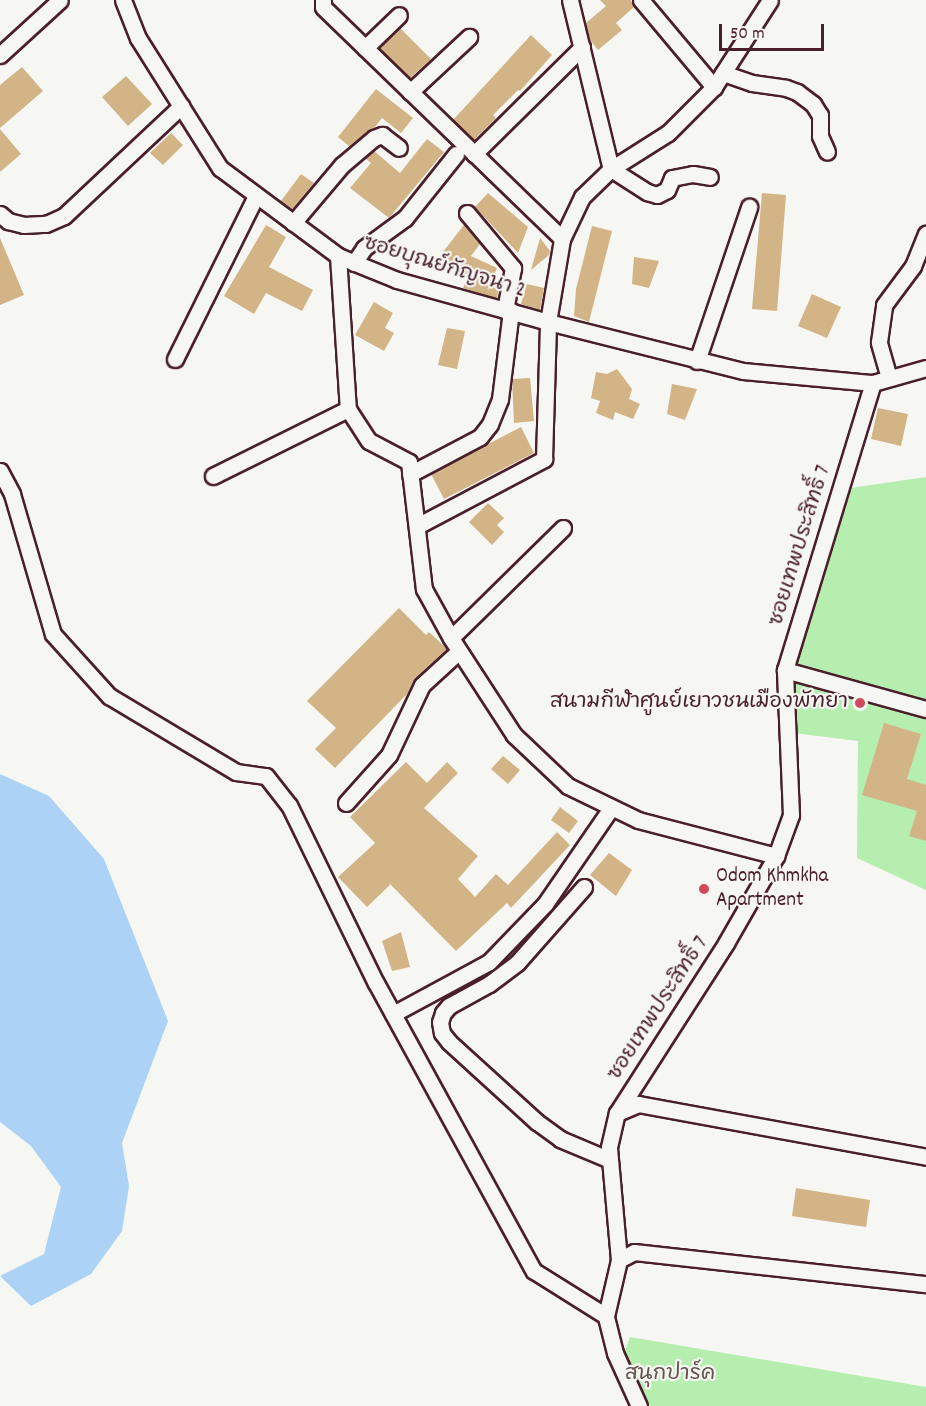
<!DOCTYPE html>
<html>
<head>
<meta charset="utf-8">
<style>
	body { margin:0 }
	#map { position:relative; width:926px; height:1406px; overflow:hidden; background:#f6f6f2; font-family:Dekko,"Playpen Sans Thai",sans-serif }
	div>[style] { position:absolute }
	[style*='--x'] { left:calc(var(--x)*1px); top:calc(var(--y)*1px); width:calc(var(--w)*1px); rotate:calc(var(--a)*1deg) }
	.green>* { inset:0; background:#b6eeb0 }
	.water>* { inset:0; background:#acd3f6 }
	.building>* { inset:0; background:#d2b486 }
	.roads { filter:drop-shadow(2px 0 #4a1f2b) drop-shadow(-2px 0 #4a1f2b) drop-shadow(0 2px #4a1f2b) drop-shadow(0 -2px #4a1f2b) }
	.minor>* { height:15px; margin:-7.5px; padding:0 7.5px; transform-origin:7.5px; border-radius:7.5px; background:#f6f6f2 }
	.dots>* { width:16px; height:16px; translate:-50% -50%; box-sizing:border-box; border:3px solid #f6f6f2; border-radius:50% }
	span { translate:-50% -50%; white-space:nowrap; text-align:center; line-height:1.15; -webkit-text-stroke:4.5px #f6f6f2; paint-order:stroke }
	.street-label { font-size:21px; color:#4a1f2b }
	.poi-label { font-size:21px; color:#4a1f2b }
	.right { translate:-100% -50%; text-align:right }
	.left { translate:0 -50%; text-align:left }
	.park-label { font-size:21px; color:#65534c }
	.scale { position:absolute; left:719px; top:24px; width:105px; height:27px; box-sizing:border-box; border:3px solid #4a1f2b; border-top:0; padding-left:8px; font-size:18px; line-height:21px; white-space:nowrap; color:#4a1f2b; -webkit-text-stroke:4px #f6f6f2; paint-order:stroke }
</style>
</head>
<body>
<div id="map">
	<div class="green">
		<i style="clip-path:polygon(926px 477px,926px 890px,857px 858px,858px 741px,794px 733px,792px 672px,850px 488px)"></i>
		<i style="clip-path:polygon(630px 1337px,926px 1387px,926px 1406px,650px 1406px,624px 1353px)"></i>
	</div>
	<div class="water">
		<i style="clip-path:polygon(0 774px,49px 796px,104px 859px,168px 1021px,122px 1143px,129px 1186px,122px 1231px,91px 1274px,31px 1306px,0 1276px,44px 1254px,61px 1187px,31px 1146px,0 1122px)"></i>
	</div>
	<div class="building">
		<i style="clip-path:polygon(600px 0,631px 0,634px 7px,616px 23px,622px 30px,598px 50px,590px 40px,586px 23px,606px 6px)"></i>
		<i style="clip-path:polygon(400px 28px,431px 59px,410px 78px,379px 48px)"></i>
		<i style="clip-path:polygon(531px 35px,552px 55px,520px 91px,518px 90px,493px 115px,496px 118px,474px 140px,453px 120px)"></i>
		<i style="clip-path:polygon(22px 67px,43px 91px,0 128px,0 85px)"></i>
		<i style="clip-path:polygon(126px 76px,152px 104px,128px 126px,102px 97px)"></i>
		<i style="clip-path:polygon(376px 89px,413px 118px,401px 133px,382px 118px,375px 127px,349px 146px,338px 137px)"></i>
		<i style="clip-path:polygon(0 129px,21px 154px,0 172px)"></i>
		<i style="clip-path:polygon(171px 133px,183px 145px,163px 165px,150px 153px)"></i>
		<i style="clip-path:polygon(427px 139px,444px 152px,389px 218px,350px 188px,371px 163px,365px 158px,374px 151px,400px 173px)"></i>
		<i style="clip-path:polygon(301px 174px,314px 183px,292px 209px,281px 201px)"></i>
		<i style="clip-path:polygon(488px 193px,528px 227px,518px 253px,475px 207px)"></i>
		<i style="clip-path:polygon(762px 193px,786px 195px,777px 311px,752px 309px)"></i>
		<i style="clip-path:polygon(266px 225px,286px 237px,269px 267px,313px 290px,302px 311px,266px 293px,254px 314px,224px 296px)"></i>
		<i style="clip-path:polygon(464px 225px,480px 244px,471px 256px,497px 268px,490px 284px,499px 288px,497px 298px,463px 288px,467px 279px,439px 257px)"></i>
		<i style="clip-path:polygon(592px 226px,612px 231px,589px 322px,574px 316px,576px 289px)"></i>
		<i style="clip-path:polygon(0 238px,24px 295px,0 305px)"></i>
		<i style="clip-path:polygon(540px 238px,550px 251px,549px 255px,531px 270px)"></i>
		<i style="clip-path:polygon(634px 257px,659px 261px,649px 288px,632px 284px)"></i>
		<i style="clip-path:polygon(527px 284px,544px 288px,540px 310px,521px 304px)"></i>
		<i style="clip-path:polygon(812px 294px,841px 307px,827px 338px,798px 326px)"></i>
		<i style="clip-path:polygon(374px 302px,393px 313px,385px 328px,394px 333px,384px 351px,355px 335px)"></i>
		<i style="clip-path:polygon(447px 328px,465px 331px,457px 369px,438px 365px)"></i>
		<i style="clip-path:polygon(617px 369px,632px 389px,629px 399px,640px 404px,633px 419px,615px 412px,613px 420px,596px 413px,600px 401px,591px 398px,596px 372px,607px 374px)"></i>
		<i style="clip-path:polygon(530px 378px,534px 421px,514px 423px,512px 379px)"></i>
		<i style="clip-path:polygon(672px 384px,697px 389px,685px 420px,667px 414px)"></i>
		<i style="clip-path:polygon(878px 408px,908px 414px,901px 446px,871px 439px)"></i>
		<i style="clip-path:polygon(521px 427px,534px 453px,444px 499px,431px 474px)"></i>
		<i style="clip-path:polygon(488px 503px,504px 518px,497px 525px,504px 532px,492px 545px,469px 522px)"></i>
		<i style="clip-path:polygon(399px 608px,426px 635px,429px 632px,447px 649px,415px 678px,407px 694px,335px 768px,315px 749px,336px 728px,307px 701px)"></i>
		<i style="clip-path:polygon(884px 723px,921px 734px,907px 779px,926px 785px,926px 841px,909px 836px,917px 811px,862px 795px)"></i>
		<i style="clip-path:polygon(503px 756px,520px 770px,508px 784px,491px 769px)"></i>
		<i style="clip-path:polygon(406px 762px,427px 783px,447px 762px,458px 773px,424px 808px,478px 856px,458px 879px,475px 897px,496px 874px,508px 885px,557px 832px,570px 845px,511px 908px,507px 903px,456px 951px,389px 883px,390px 885px,367px 907px,338px 877px,375px 843px,350px 817px)"></i>
		<i style="clip-path:polygon(560px 807px,578px 821px,569px 833px,551px 820px)"></i>
		<i style="clip-path:polygon(609px 853px,632px 870px,616px 896px,590px 875px)"></i>
		<i style="clip-path:polygon(401px 932px,410px 967px,392px 971px,382px 941px)"></i>
		<i style="clip-path:polygon(796px 1188px,870px 1200px,866px 1227px,792px 1216px)"></i>
	</div>
	<div class="roads">
		<div class="minor">
			<i style="--x:123;--y:0;--w:41;--a:68.5"></i>
			<i style="--x:138;--y:38;--w:154;--a:57.8"></i>
			<i style="--x:220;--y:168;--w:147;--a:36.7"></i>
			<i style="--x:338;--y:256;--w:64;--a:22.1"></i>
			<i style="--x:397;--y:280;--w:157;--a:15.5"></i>
			<i style="--x:548;--y:322;--w:201;--a:14.1"></i>
			<i style="--x:743;--y:371;--w:131;--a:5.3"></i>
			<i style="--x:873;--y:383;--w:55;--a:-15.8"></i>
			<i style="--x:323;--y:0;--w:7;--a:90"></i>
			<i style="--x:323;--y:7;--w:333;--a:44.1"></i>
			<i style="--x:570;--y:0;--w:174;--a:76.4"></i>
			<i style="--x:611;--y:169;--w:43;--a:32.6"></i>
			<i style="--x:647;--y:192;--w:10;--a:17"></i>
			<i style="--x:657;--y:195;--w:11;--a:-27"></i>
			<i style="--x:667;--y:190;--w:13;--a:-67"></i>
			<i style="--x:672;--y:178;--w:21;--a:-11"></i>
			<i style="--x:693;--y:174;--w:17;--a:10"></i>
			<i style="--x:641;--y:0;--w:114;--a:50"></i>
			<i style="--x:365;--y:48;--w:47;--a:-44.1"></i>
			<i style="--x:0;--y:55;--w:81;--a:-42.5"></i>
			<i style="--x:723;--y:73;--w:31;--a:19"></i>
			<i style="--x:752;--y:83;--w:34;--a:8"></i>
			<i style="--x:786;--y:88;--w:12;--a:20"></i>
			<i style="--x:797;--y:92;--w:20;--a:37"></i>
			<i style="--x:813;--y:104;--w:13;--a:58"></i>
			<i style="--x:820;--y:115;--w:21;--a:90"></i>
			<i style="--x:820;--y:136;--w:17;--a:66"></i>
			<i style="--x:410;--y:92;--w:81;--a:-43"></i>
			<i style="--x:474;--y:154;--w:152;--a:-44.7"></i>
			<i style="--x:467;--y:213;--w:72;--a:50.1"></i>
			<i style="--x:513;--y:268;--w:43;--a:100.8"></i>
			<i style="--x:0;--y:214;--w:11;--a:41"></i>
			<i style="--x:8;--y:221;--w:16;--a:14"></i>
			<i style="--x:24;--y:225;--w:22;--a:-3"></i>
			<i style="--x:46;--y:224;--w:20;--a:-24"></i>
			<i style="--x:64;--y:216;--w:161;--a:-43.2"></i>
			<i style="--x:293;--y:223;--w:76;--a:-49.8"></i>
			<i style="--x:342;--y:165;--w:42;--a:-40.2"></i>
			<i style="--x:374;--y:138;--w:9;--a:-21"></i>
			<i style="--x:382;--y:135;--w:21;--a:37"></i>
			<i style="--x:338;--y:256;--w:153;--a:86.3"></i>
			<i style="--x:348;--y:409;--w:38;--a:57"></i>
			<i style="--x:369;--y:441;--w:45;--a:27.7"></i>
			<i style="--x:409;--y:462;--w:128;--a:83.3"></i>
			<i style="--x:424;--y:589;--w:56;--a:61.1"></i>
			<i style="--x:451;--y:638;--w:116;--a:57"></i>
			<i style="--x:514;--y:735;--w:74;--a:43.4"></i>
			<i style="--x:568;--y:786;--w:78;--a:25.9"></i>
			<i style="--x:638;--y:820;--w:143;--a:14.6"></i>
			<i style="--x:354;--y:263;--w:18;--a:-56"></i>
			<i style="--x:364;--y:248;--w:51;--a:-36.2"></i>
			<i style="--x:405;--y:218;--w:82;--a:-51.4"></i>
			<i style="--x:175;--y:359;--w:182;--a:-63.6"></i>
			<i style="--x:697;--y:361;--w:163;--a:-71.3"></i>
			<i style="--x:889;--y:378;--w:37;--a:-106"></i>
			<i style="--x:879;--y:342;--w:37;--a:-82"></i>
			<i style="--x:884;--y:305;--w:49;--a:-53.4"></i>
			<i style="--x:913;--y:266;--w:35;--a:-68"></i>
			<i style="--x:0;--y:471;--w:26;--a:62"></i>
			<i style="--x:12;--y:494;--w:146;--a:73.7"></i>
			<i style="--x:53;--y:634;--w:84;--a:47.9"></i>
			<i style="--x:109;--y:696;--w:148;--a:30.9"></i>
			<i style="--x:236;--y:772;--w:30;--a:8"></i>
			<i style="--x:266;--y:776;--w:37;--a:52"></i>
			<i style="--x:289;--y:805;--w:198;--a:64"></i>
			<i style="--x:376;--y:983;--w:328;--a:61.3"></i>
			<i style="--x:534;--y:1271;--w:85;--a:32"></i>
			<i style="--x:410;--y:474;--w:79;--a:-27.9"></i>
			<i style="--x:480;--y:437;--w:16;--a:-52"></i>
			<i style="--x:490;--y:424;--w:27;--a:-68"></i>
			<i style="--x:500;--y:399;--w:89;--a:-82.9"></i>
			<i style="--x:213;--y:476;--w:151;--a:-26.4"></i>
			<i style="--x:417;--y:526;--w:144;--a:-27.8"></i>
			<i style="--x:544;--y:459;--w:137;--a:-88.3"></i>
			<i style="--x:548;--y:322;--w:84;--a:-80.4"></i>
			<i style="--x:562;--y:239;--w:47;--a:-64.5"></i>
			<i style="--x:582;--y:197;--w:40;--a:-44"></i>
			<i style="--x:611;--y:169;--w:67;--a:-32.3"></i>
			<i style="--x:668;--y:133;--w:65;--a:-45"></i>
			<i style="--x:714;--y:87;--w:103;--a:-57.2"></i>
			<i style="--x:451;--y:638;--w:157;--a:-44.5"></i>
			<i style="--x:785;--y:670;--w:146;--a:15.5"></i>
			<i style="--x:346;--y:803;--w:64;--a:-48.1"></i>
			<i style="--x:389;--y:755;--w:77;--a:-64.8"></i>
			<i style="--x:422;--y:685;--w:50;--a:-42.6"></i>
			<i style="--x:584;--y:887;--w:101;--a:131.4"></i>
			<i style="--x:517;--y:963;--w:35;--a:143"></i>
			<i style="--x:489;--y:984;--w:46;--a:151.2"></i>
			<i style="--x:449;--y:1006;--w:9;--a:131"></i>
			<i style="--x:443;--y:1013;--w:9;--a:108"></i>
			<i style="--x:440;--y:1022;--w:11;--a:80"></i>
			<i style="--x:442;--y:1033;--w:11;--a:52"></i>
			<i style="--x:449;--y:1042;--w:119;--a:42.3"></i>
			<i style="--x:537;--y:1122;--w:29;--a:36"></i>
			<i style="--x:560;--y:1139;--w:54;--a:22.8"></i>
			<i style="--x:393;--y:1014;--w:109;--a:-28.4"></i>
			<i style="--x:489;--y:962;--w:81;--a:-46"></i>
			<i style="--x:545;--y:904;--w:116;--a:-55.5"></i>
			<i style="--x:617;--y:1113;--w:23;--a:-23"></i>
			<i style="--x:638;--y:1104;--w:293;--a:10.4"></i>
			<i style="--x:619;--y:1260;--w:17;--a:-28"></i>
			<i style="--x:634;--y:1252;--w:294;--a:6.3"></i>
			<i style="--x:639;--y:1406;--w:58;--a:-114.4"></i>
			<i style="--x:615;--y:1353;--w:38;--a:-104"></i>
			<i style="--x:606;--y:1316;--w:57;--a:-76.9"></i>
			<i style="--x:619;--y:1260;--w:113;--a:-95.1"></i>
			<i style="--x:609;--y:1147;--w:35;--a:-77"></i>
			<i style="--x:617;--y:1113;--w:202;--a:-57.3"></i>
			<i style="--x:726;--y:943;--w:100;--a:-60.1"></i>
			<i style="--x:776;--y:856;--w:44;--a:-69.9"></i>
			<i style="--x:791;--y:815;--w:145;--a:-92.4"></i>
			<i style="--x:785;--y:670;--w:300;--a:-73"></i>
		</div>
	</div>
	<div class="dots">
		<i style="left:860px;top:703px;background:#d1495b"></i>
		<i style="left:704px;top:889px;background:#d1495b"></i>
	</div>
	<div class="street-label">
		<span style="left:444px;top:268px;rotate:17deg">ซอยบุณย์กัญจนา 2</span>
		<span style="left:801px;top:546px;rotate:-73deg">ซอยเทพประสิทธิ์ 7</span>
		<span style="left:659px;top:1009px;rotate:-57deg">ซอยเทพประสิทธิ์ 7</span>
	</div>
	<div class="poi-label">
		<span class="right" style="left:848px;top:703px">สนามกีฬาศูนย์เยาวชนเมืองพัทยา</span>
		<span class="left" style="left:716px;top:889px">Odom Khmkha<br>Apartment</span>
	</div>
	<div class="park-label">
		<span style="left:670px;top:1375px">สนุกปาร์ค</span>
	</div>
	<div class="scale">50 m</div>
</div>
</body>
</html>
